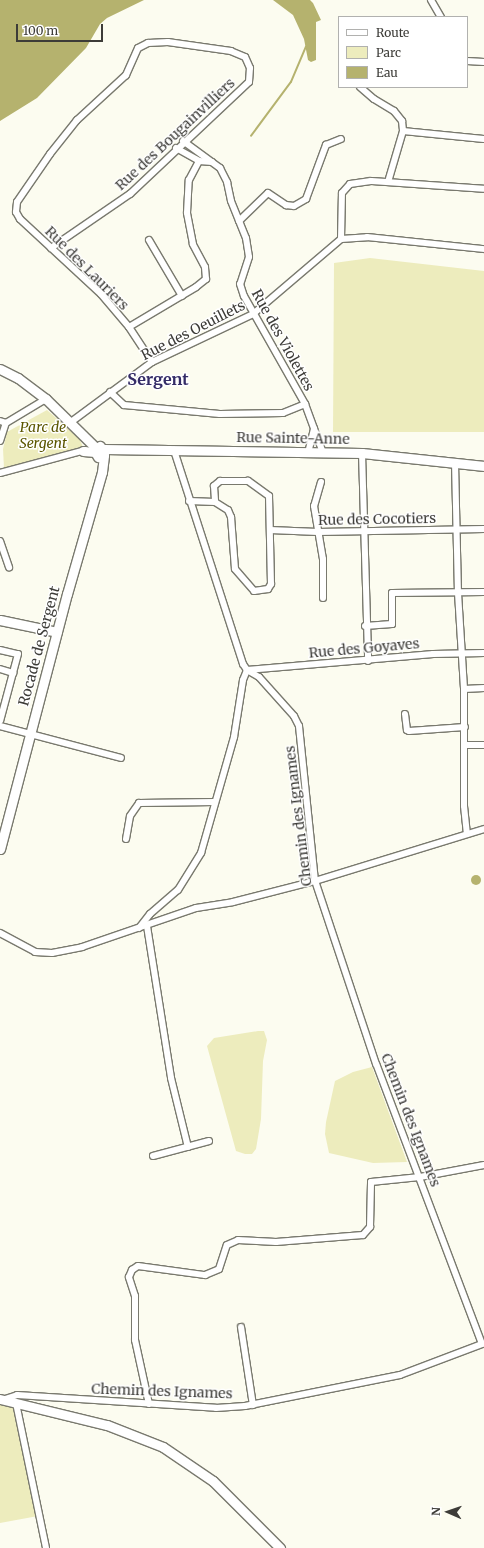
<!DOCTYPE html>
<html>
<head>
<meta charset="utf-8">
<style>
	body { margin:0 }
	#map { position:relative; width:484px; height:1548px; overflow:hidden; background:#fcfcf0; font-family:Merriweather,serif }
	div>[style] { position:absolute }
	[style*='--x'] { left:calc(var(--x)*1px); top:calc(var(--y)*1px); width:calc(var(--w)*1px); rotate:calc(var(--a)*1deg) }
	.green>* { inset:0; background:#edecbd }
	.water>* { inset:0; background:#b5b26e }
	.round { border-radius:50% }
	.stream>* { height:1.5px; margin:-0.75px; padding:0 0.75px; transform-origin:0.75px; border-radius:0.75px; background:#b5b26e }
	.roads { filter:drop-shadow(1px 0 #79796e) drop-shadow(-1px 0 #79796e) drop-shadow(0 1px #79796e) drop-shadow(0 -1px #79796e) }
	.street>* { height:6px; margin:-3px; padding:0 3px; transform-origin:3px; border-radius:3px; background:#fff }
	.secondary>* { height:9px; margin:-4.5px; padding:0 4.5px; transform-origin:4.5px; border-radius:4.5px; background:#fff }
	span { translate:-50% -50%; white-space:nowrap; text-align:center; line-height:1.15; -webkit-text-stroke:3px #fff; paint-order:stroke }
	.street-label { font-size:14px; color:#3d3c38 }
	.park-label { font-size:14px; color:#5b5600; font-style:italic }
	.quarter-label { font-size:16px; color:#342c67; font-weight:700 }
	.legend { position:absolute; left:338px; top:16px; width:130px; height:72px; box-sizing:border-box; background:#fff; border:1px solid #b1b1af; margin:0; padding:5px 7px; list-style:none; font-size:12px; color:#3d3c38 }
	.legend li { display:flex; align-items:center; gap:8px; height:20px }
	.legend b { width:20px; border:1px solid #b1b1af }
	.north { position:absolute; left:428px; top:1492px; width:40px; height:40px; -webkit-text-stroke:3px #fff; paint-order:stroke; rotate:272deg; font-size:11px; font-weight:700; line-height:16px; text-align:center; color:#3d3c38 }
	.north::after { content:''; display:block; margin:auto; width:14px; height:18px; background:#3d3c38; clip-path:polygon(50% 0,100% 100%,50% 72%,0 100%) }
	.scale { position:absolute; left:16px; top:24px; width:87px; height:18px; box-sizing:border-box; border:2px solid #3d3c38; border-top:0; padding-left:5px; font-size:12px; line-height:14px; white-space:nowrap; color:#3d3c38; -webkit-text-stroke:3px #fff; paint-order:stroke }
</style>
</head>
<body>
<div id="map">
	<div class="green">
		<i style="clip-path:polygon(370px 258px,484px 271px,484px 432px,333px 432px,334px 263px)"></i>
		<i style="clip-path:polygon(47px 410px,79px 438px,83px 447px,4px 468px,3px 449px,7px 432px)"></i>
		<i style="clip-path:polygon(258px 1031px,264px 1031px,267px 1040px,263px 1061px,261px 1119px,256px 1149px,252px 1154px,245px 1154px,236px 1151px,207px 1046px,214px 1038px)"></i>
		<i style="clip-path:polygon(372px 1067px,407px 1162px,373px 1163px,329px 1153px,325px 1134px,326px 1122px,335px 1081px,353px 1072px)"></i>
		<i style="clip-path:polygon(0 1401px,15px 1404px,38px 1516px,0 1523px)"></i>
	</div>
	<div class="water">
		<i style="clip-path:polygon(0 0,144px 0,107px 18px,100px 24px,86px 48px,37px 98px,0 121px)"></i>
		<i style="clip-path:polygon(273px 0,310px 0,313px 3px,321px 20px,316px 22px,316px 60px,311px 62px,308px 60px,304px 39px,293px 15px)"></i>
		<i class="round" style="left:471px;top:875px;width:10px;height:10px"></i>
	</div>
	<div class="stream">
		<i style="--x:251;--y:136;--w:67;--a:-53.5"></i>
		<i style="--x:291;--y:82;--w:38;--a:-67"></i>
	</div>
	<div class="roads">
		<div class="street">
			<i style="--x:431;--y:0;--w:20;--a:60"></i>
			<i style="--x:467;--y:61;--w:17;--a:3"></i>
			<i style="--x:360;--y:87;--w:18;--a:41"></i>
			<i style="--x:374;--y:99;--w:23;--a:31"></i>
			<i style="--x:394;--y:111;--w:13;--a:51"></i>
			<i style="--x:402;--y:121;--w:10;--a:84"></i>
			<i style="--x:403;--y:131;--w:53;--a:106.4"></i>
			<i style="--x:403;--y:131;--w:81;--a:5.6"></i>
			<i style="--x:183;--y:141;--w:46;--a:36.1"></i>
			<i style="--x:220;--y:168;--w:16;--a:63"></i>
			<i style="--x:227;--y:182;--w:19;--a:78"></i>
			<i style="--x:231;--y:201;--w:40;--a:68"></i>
			<i style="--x:246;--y:238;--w:19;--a:81"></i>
			<i style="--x:249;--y:257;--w:28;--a:108"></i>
			<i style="--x:240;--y:284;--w:13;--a:72"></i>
			<i style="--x:244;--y:296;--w:124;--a:60.5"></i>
			<i style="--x:305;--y:404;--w:52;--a:69.8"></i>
			<i style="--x:176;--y:148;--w:26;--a:29"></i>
			<i style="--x:199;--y:161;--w:13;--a:4"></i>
			<i style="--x:239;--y:221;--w:40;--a:-44"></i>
			<i style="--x:268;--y:193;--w:22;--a:34"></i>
			<i style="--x:286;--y:205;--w:8;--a:7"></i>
			<i style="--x:294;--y:206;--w:14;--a:-30"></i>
			<i style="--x:306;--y:199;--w:58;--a:-69.7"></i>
			<i style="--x:326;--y:145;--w:16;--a:-22"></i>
			<i style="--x:341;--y:239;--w:46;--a:-88.8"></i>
			<i style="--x:342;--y:193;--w:12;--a:-48"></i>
			<i style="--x:350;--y:184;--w:21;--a:-8"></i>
			<i style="--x:371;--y:181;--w:113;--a:4"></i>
			<i style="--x:149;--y:240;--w:65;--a:59.5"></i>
			<i style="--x:51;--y:248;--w:96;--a:-34.4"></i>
			<i style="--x:130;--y:194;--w:163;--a:-43.3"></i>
			<i style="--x:249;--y:82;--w:14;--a:-86"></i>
			<i style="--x:250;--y:68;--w:12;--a:-114"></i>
			<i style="--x:245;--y:57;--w:15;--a:-157"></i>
			<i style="--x:231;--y:51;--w:64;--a:-171.9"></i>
			<i style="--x:168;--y:42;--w:20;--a:177"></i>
			<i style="--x:148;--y:43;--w:11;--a:153"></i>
			<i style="--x:138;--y:48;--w:30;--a:114"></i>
			<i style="--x:126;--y:75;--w:67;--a:137.4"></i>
			<i style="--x:77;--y:120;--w:43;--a:128.5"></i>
			<i style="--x:50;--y:154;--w:58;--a:124.5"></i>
			<i style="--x:17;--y:202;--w:10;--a:96"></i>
			<i style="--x:16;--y:212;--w:8;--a:60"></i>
			<i style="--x:20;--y:219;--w:110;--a:42.8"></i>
			<i style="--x:101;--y:294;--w:43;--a:49.7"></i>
			<i style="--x:129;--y:327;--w:42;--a:56.7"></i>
			<i style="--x:129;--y:327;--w:78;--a:-30.8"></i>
			<i style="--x:196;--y:287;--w:13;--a:-39"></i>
			<i style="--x:206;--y:279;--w:12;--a:-95"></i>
			<i style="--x:205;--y:267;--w:26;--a:-118"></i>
			<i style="--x:193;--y:244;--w:32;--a:-101"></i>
			<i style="--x:187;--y:213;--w:33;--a:-87"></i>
			<i style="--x:189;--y:180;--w:21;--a:-62"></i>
			<i style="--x:110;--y:392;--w:19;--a:43"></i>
			<i style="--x:124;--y:405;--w:96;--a:5.4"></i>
			<i style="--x:220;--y:414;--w:63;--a:-0.9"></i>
			<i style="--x:283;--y:413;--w:24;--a:-22"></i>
			<i style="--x:0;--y:421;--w:6;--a:18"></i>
			<i style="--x:6;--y:423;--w:47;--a:-31"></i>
			<i style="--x:71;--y:422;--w:101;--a:-36.5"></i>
			<i style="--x:152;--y:362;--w:112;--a:-25.4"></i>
			<i style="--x:253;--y:314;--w:116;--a:-40.4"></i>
			<i style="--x:341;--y:239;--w:26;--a:-4"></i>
			<i style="--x:367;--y:237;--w:118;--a:5.9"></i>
			<i style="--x:0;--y:441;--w:19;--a:-72"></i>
			<i style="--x:308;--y:453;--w:25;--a:-76"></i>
			<i style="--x:362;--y:453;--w:208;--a:88.3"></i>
			<i style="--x:455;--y:462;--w:131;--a:88.7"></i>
			<i style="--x:458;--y:593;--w:96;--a:86.4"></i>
			<i style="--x:464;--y:689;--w:117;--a:90"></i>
			<i style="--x:464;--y:806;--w:28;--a:84"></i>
			<i style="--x:0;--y:473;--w:88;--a:-15.1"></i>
			<i style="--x:321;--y:482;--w:25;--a:106"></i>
			<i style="--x:314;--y:506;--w:54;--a:80.4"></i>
			<i style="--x:323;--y:559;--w:39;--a:90"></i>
			<i style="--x:189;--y:501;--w:26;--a:2"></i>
			<i style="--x:215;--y:502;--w:15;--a:32"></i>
			<i style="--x:228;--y:510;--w:8;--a:67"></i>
			<i style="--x:231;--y:517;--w:52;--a:85.6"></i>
			<i style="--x:235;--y:569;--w:29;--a:49"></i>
			<i style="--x:254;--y:591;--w:14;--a:-8"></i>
			<i style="--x:268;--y:589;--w:6;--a:-59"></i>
			<i style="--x:271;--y:584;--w:88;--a:-91.3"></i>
			<i style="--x:269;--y:496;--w:26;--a:-144"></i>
			<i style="--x:248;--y:481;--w:28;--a:180"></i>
			<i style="--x:220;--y:481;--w:8;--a:140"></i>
			<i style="--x:214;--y:486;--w:16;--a:86"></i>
			<i style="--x:270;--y:530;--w:48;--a:2.4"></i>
			<i style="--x:318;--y:532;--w:166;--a:-1"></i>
			<i style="--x:0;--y:541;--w:28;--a:71"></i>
			<i style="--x:365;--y:626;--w:27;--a:-4"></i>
			<i style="--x:392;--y:624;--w:31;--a:-90"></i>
			<i style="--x:392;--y:593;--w:92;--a:-0.6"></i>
			<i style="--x:0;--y:650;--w:18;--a:13"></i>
			<i style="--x:18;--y:654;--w:69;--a:105"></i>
			<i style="--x:0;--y:669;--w:14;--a:17"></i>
			<i style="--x:464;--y:689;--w:20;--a:-3"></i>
			<i style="--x:405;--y:714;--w:16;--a:83"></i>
			<i style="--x:407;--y:730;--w:2;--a:27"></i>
			<i style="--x:409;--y:731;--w:56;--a:-4.1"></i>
			<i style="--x:0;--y:726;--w:125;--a:14.8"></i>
			<i style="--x:465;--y:745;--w:19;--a:0"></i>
			<i style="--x:126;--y:839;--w:23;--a:-80"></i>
			<i style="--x:130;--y:816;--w:16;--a:-55"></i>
			<i style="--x:139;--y:803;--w:76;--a:-0.8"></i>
			<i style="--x:147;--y:926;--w:154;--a:81"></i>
			<i style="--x:171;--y:1078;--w:71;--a:76.2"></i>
			<i style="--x:139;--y:928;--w:18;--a:-52"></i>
			<i style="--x:150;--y:914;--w:37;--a:-41"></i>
			<i style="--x:178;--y:890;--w:44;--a:-58.1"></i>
			<i style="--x:201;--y:853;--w:121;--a:-74.1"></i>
			<i style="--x:234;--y:737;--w:58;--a:-81"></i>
			<i style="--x:243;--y:680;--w:11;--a:-68"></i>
			<i style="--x:247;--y:670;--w:187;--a:-4.9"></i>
			<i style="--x:433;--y:654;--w:51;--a:-1.1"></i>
			<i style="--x:0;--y:933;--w:40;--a:28"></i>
			<i style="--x:35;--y:952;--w:17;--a:3"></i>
			<i style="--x:52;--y:953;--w:31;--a:-11"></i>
			<i style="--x:82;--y:947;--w:120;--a:-18.9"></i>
			<i style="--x:196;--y:908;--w:37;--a:-9"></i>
			<i style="--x:233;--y:902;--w:85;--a:-14.4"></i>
			<i style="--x:315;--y:881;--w:177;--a:-17.1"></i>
			<i style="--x:153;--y:1156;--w:58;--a:-15"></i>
			<i style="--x:241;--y:1327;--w:79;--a:81.3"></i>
			<i style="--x:5;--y:1399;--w:13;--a:-18"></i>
			<i style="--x:17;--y:1395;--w:199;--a:3.7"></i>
			<i style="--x:216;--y:1408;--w:29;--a:-4"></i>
			<i style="--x:245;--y:1406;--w:158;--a:-11.3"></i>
			<i style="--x:400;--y:1375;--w:88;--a:-20.7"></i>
			<i style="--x:482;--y:1344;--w:299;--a:-110.7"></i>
			<i style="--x:376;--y:1064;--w:193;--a:-108.4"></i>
			<i style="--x:315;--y:881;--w:156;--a:-95.9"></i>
			<i style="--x:299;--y:726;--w:11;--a:-117"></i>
			<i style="--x:294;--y:716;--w:52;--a:-131.9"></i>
			<i style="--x:259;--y:677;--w:14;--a:-150"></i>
			<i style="--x:247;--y:670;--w:7;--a:-124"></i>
			<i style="--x:243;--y:664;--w:225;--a:-107.9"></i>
			<i style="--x:16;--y:1403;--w:148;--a:78.3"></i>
			<i style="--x:149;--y:1404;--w:66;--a:-102.3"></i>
			<i style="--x:135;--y:1340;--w:44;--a:-90"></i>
			<i style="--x:135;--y:1296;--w:20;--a:-108"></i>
			<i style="--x:129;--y:1277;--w:8;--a:-67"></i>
			<i style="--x:132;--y:1270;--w:7;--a:-34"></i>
			<i style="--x:138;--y:1266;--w:68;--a:7.7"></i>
			<i style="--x:205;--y:1275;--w:15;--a:-23"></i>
			<i style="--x:219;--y:1269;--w:25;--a:-72"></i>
			<i style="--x:227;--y:1245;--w:12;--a:-24"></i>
			<i style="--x:238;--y:1240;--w:38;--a:3"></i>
			<i style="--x:276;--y:1242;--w:87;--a:-4.6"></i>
			<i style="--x:363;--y:1235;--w:11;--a:-49"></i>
			<i style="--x:370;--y:1227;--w:45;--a:-88.7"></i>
			<i style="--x:371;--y:1182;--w:49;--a:-5.8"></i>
			<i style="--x:420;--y:1177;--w:65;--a:-10.6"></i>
		</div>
		<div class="secondary">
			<i style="--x:0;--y:369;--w:20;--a:27"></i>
			<i style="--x:18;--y:378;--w:35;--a:37"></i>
			<i style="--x:46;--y:399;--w:69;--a:44.4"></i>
			<i style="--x:104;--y:449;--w:258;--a:0.9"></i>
			<i style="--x:362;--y:453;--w:123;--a:6.1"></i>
			<i style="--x:83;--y:451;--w:12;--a:5"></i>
			<i style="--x:95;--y:452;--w:6;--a:59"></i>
			<i style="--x:0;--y:620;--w:58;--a:11.9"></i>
			<i style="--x:0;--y:849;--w:264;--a:-75.3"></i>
			<i style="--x:67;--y:594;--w:127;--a:-74"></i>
			<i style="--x:102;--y:472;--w:17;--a:-83"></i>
			<i style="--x:104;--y:455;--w:10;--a:-114"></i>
			<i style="--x:0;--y:1399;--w:110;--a:13.7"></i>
			<i style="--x:107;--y:1425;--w:60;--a:21.4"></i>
			<i style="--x:163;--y:1447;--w:60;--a:34.2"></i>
			<i style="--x:213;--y:1481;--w:95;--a:45"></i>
		</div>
	</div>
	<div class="street-label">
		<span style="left:175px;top:134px;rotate:-43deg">Rue des Bougainvilliers</span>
		<span style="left:87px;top:268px;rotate:45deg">Rue des Lauriers</span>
		<span style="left:193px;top:330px;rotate:-27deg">Rue des Oeuillets</span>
		<span style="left:283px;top:340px;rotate:61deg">Rue des Violettes</span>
		<span style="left:293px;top:438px;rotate:1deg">Rue Sainte-Anne</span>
		<span style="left:377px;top:519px;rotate:-1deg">Rue des Cocotiers</span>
		<span style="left:39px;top:646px;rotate:-75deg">Rocade de Sergent</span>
		<span style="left:364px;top:648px;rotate:-5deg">Rue des Goyaves</span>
		<span style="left:298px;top:816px;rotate:-97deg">Chemin des Ignames</span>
		<span style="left:411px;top:1120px;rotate:69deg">Chemin des Ignames</span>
		<span style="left:162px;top:1391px;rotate:2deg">Chemin des Ignames</span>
	</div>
	<div class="park-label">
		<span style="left:43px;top:435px">Parc de<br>Sergent</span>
	</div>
	<div class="quarter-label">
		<span style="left:158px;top:379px">Sergent</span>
	</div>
	<ul class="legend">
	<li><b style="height:5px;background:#fff"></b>Route</li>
	<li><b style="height:11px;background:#edecbd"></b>Parc</li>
	<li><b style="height:11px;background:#b5b26e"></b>Eau</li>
	</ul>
	<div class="north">N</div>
	<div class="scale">100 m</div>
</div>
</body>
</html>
